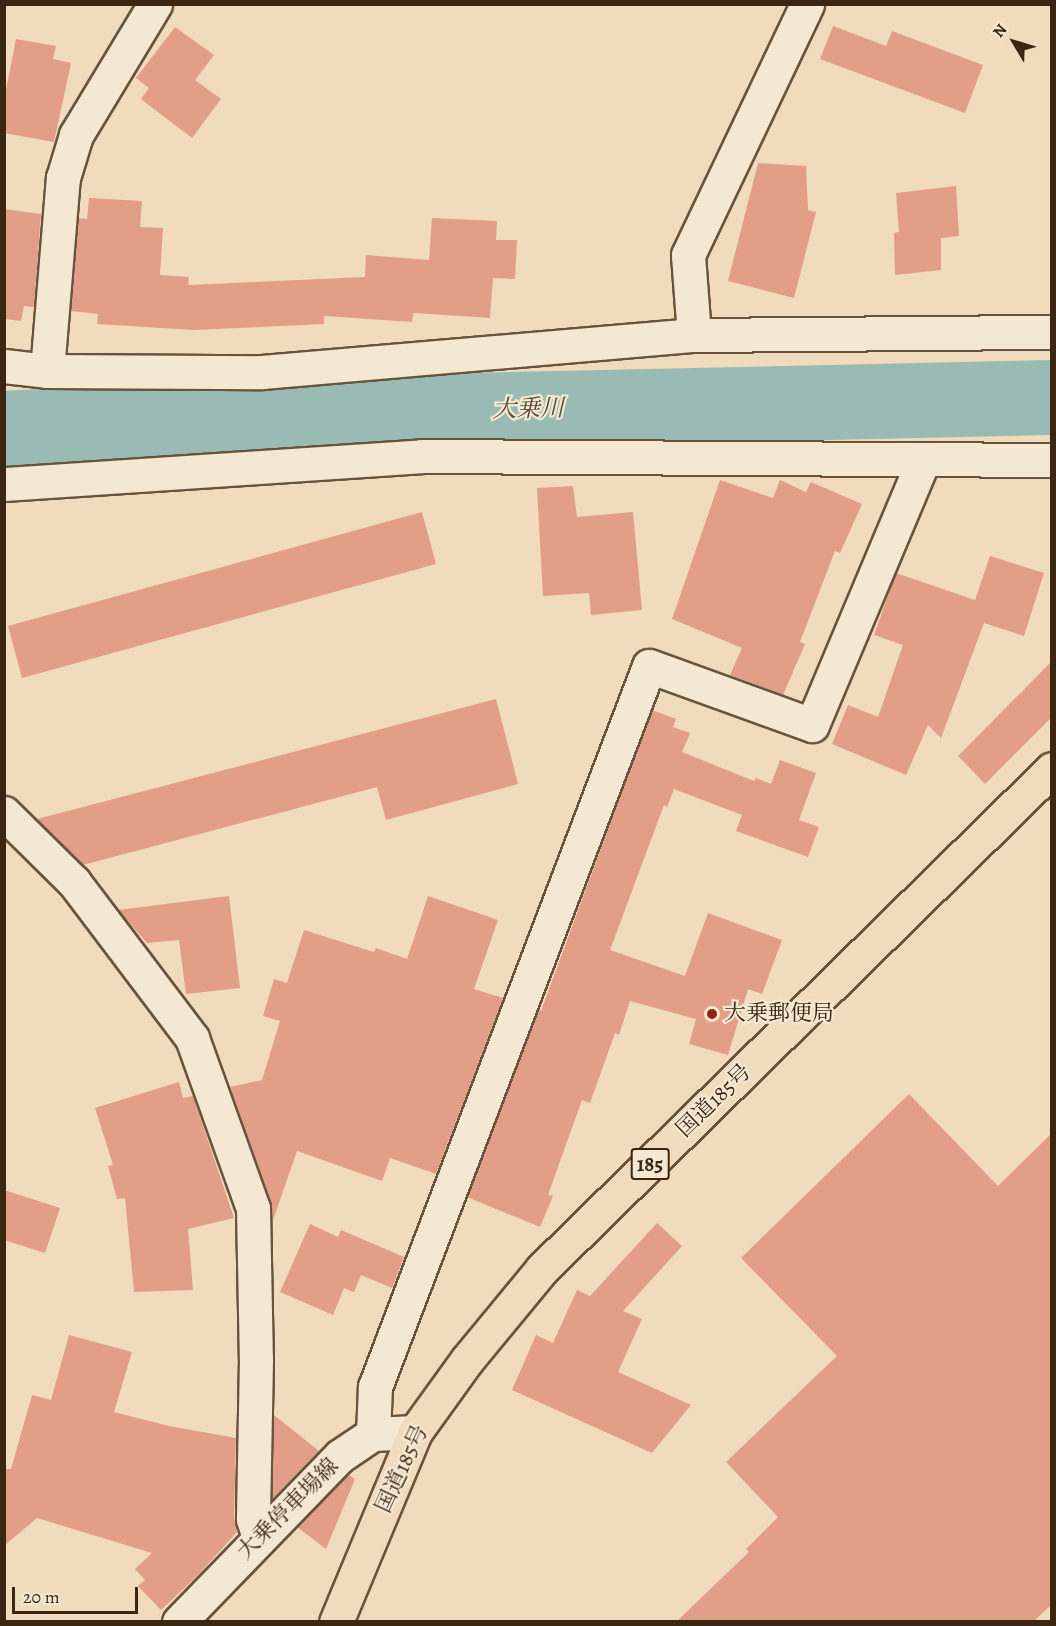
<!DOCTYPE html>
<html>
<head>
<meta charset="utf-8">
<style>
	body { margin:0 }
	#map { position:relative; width:1056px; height:1626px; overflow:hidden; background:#f0dbbc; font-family:Alegreya,"Noto Serif JP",serif }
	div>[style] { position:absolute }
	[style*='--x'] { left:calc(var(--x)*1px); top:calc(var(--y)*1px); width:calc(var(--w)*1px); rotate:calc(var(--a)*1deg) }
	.river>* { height:75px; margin:-37.5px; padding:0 37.5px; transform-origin:37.5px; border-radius:37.5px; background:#9abbb4 }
	.building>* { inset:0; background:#e39e88 }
	.roads { filter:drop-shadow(2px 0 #68543c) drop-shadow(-2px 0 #68543c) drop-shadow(0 2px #68543c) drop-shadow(0 -2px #68543c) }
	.minor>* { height:33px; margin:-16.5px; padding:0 16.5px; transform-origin:16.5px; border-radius:16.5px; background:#f5e8d3 }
	.secondary>* { height:33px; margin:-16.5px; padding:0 16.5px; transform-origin:16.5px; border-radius:16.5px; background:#f5e8d3 }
	.trunk>* { height:33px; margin:-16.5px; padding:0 16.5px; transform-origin:16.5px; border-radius:16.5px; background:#f0dbbc }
	.dots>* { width:16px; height:16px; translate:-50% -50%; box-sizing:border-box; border:3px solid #f5e8d3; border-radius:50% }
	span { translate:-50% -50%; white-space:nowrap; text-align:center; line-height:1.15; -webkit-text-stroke:4.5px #f5e8d3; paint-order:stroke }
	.shield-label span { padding:2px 4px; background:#f5e8d3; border:2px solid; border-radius:4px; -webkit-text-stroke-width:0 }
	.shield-label { font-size:21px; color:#3b2711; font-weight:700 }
	.poi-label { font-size:22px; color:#3b2711 }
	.left { translate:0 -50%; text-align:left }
	.street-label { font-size:22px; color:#3b2711 }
	.water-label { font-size:24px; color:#534c3a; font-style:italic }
	.frame { position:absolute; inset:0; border:6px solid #3b2711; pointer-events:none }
	.north { position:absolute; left:984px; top:12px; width:60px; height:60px; -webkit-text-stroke:4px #f5e8d3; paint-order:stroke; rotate:308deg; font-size:16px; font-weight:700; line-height:24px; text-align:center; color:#3b2711 }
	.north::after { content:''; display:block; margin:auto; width:21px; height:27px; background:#3b2711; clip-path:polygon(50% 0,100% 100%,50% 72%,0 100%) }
	.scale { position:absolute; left:12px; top:1587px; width:126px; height:27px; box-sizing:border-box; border:3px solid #3b2711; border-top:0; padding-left:8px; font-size:18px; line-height:21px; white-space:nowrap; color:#3b2711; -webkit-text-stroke:4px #f5e8d3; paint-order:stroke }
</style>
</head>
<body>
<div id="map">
	<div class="river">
		<i style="--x:4;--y:428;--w:236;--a:-3.2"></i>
		<i style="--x:240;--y:415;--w:812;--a:-1.27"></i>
	</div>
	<div class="building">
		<i style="clip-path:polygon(833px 26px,886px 46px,892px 31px,983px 65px,965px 113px,820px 59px)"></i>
		<i style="clip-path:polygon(175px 27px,214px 55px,195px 80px,221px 99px,192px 138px,141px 99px,149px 88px,136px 78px)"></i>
		<i style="clip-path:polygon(16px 39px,56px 46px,53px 59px,71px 63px,54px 142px,4px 133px,4px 100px)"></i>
		<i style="clip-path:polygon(758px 163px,806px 166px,808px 210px,816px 212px,794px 298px,728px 281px)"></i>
		<i style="clip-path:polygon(956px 186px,959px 236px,941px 238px,941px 270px,895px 275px,894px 233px,899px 232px,896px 193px)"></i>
		<i style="clip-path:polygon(89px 198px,142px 201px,140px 227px,163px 228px,160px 275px,189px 277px,188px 285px,365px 277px,366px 255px,429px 260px,432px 218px,497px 221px,496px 240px,517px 240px,515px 279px,493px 278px,490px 318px,413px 313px,412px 322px,324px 316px,324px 324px,194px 330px,97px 324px,98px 314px,71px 311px,79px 218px,87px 219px)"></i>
		<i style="clip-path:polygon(4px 209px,41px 214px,34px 307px,24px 306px,21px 321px,4px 319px)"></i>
		<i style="clip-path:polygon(720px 480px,773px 498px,780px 480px,806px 492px,811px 482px,862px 504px,840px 553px,835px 551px,800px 642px,805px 644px,783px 695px,730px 675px,742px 648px,672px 619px)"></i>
		<i style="clip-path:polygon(573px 486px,577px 517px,633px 512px,642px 610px,591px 615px,589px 593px,543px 596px,537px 488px)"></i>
		<i style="clip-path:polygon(422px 512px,436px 564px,22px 678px,8px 626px)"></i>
		<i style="clip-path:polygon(990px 556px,1044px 573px,1024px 636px,984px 623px,941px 738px,928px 725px,906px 775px,832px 744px,848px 705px,878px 717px,903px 645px,874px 635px,896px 573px,975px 600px)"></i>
		<i style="clip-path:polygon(1052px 661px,1052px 717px,985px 784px,958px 756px)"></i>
		<i style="clip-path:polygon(496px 699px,518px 784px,386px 820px,377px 787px,83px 865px,37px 819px)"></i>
		<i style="clip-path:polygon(652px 710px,676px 719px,673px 727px,690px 733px,682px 752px,754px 781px,756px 778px,771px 784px,780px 760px,816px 773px,799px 820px,819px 827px,808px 857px,736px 831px,742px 815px,674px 789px,667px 807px,664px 805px,610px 950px,685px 976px,708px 913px,782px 940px,762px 994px,748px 989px,728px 1055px,689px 1044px,696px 1019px,630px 1001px,619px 1035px,615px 1033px,590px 1103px,582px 1100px,548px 1195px,553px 1196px,540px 1227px,467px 1197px,538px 1010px,541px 1011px)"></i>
		<i style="clip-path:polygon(229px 896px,240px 988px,186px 994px,179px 940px,147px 943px,118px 910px)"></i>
		<i style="clip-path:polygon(428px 896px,498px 920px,474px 989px,503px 998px,436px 1174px,390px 1158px,382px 1181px,297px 1151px,272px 1223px,271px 1202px,230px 1087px,262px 1080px,280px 1021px,263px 1016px,274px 979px,287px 983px,304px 930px,374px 952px,376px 948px,407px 959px)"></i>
		<i style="clip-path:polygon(179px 1082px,183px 1098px,193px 1096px,234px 1218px,188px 1229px,193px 1290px,134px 1292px,125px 1198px,117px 1199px,108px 1166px,113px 1165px,95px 1108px)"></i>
		<i style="clip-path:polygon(909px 1094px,998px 1186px,1052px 1133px,1052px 1604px,1033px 1622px,676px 1622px,749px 1552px,746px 1549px,778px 1517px,726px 1462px,837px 1356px,741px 1258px)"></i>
		<i style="clip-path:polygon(4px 1190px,60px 1208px,45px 1253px,4px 1240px)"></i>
		<i style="clip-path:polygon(657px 1223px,682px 1246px,623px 1311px,642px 1319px,618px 1372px,691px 1405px,652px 1453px,512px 1390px,536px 1335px,553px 1343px,577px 1290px,590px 1296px)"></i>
		<i style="clip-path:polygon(310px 1224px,338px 1237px,341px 1230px,404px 1257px,392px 1288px,361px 1275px,354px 1292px,344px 1288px,333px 1315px,280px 1292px)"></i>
		<i style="clip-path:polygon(69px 1335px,132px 1352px,114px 1412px,169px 1426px,236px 1438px,234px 1519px,237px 1532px,198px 1575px,161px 1610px,138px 1586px,145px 1580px,135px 1569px,152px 1553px,37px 1518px,4px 1546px,4px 1469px,11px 1469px,32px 1395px,51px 1400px)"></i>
		<i style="clip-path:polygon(274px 1415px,319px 1451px,272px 1499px)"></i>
		<i style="clip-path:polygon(348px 1474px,355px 1479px,326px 1549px,297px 1527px)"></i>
	</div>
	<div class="roads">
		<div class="minor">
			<i style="--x:694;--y:335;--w:80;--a:-94.3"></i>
			<i style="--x:688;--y:255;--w:278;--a:-64.6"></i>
			<i style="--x:4;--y:366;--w:43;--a:6.6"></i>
			<i style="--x:47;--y:371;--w:215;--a:0.3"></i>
			<i style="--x:262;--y:372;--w:434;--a:-4.9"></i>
			<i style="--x:694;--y:335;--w:358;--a:-0.5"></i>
			<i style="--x:47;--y:371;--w:194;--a:-85.3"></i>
			<i style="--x:63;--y:178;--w:45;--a:-73.2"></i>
			<i style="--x:76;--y:135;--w:153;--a:-58.9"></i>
			<i style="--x:4;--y:484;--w:419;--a:-3.8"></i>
			<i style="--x:422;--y:456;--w:630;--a:0.36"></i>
			<i style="--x:4;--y:813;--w:98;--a:44.6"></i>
			<i style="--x:74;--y:882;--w:196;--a:52.9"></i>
			<i style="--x:192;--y:1038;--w:181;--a:70.3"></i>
			<i style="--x:253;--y:1208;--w:151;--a:88.9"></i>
			<i style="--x:256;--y:1359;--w:160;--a:91.1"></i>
			<i style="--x:253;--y:1519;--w:19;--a:72"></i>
			<i style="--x:373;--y:1434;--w:47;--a:-87.6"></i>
			<i style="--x:375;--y:1387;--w:771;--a:-69.19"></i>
			<i style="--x:649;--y:666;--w:173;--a:19.9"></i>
			<i style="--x:812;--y:725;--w:286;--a:-67.2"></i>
		</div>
		<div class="secondary">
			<i style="--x:179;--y:1622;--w:231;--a:-45.9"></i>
			<i style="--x:340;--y:1456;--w:40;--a:-34"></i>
			<i style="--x:373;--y:1434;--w:42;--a:-2.7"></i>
		</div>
		<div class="trunk">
			<i style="--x:336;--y:1622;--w:206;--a:-67.4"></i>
			<i style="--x:415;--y:1432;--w:89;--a:-54.2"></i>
			<i style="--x:467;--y:1360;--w:118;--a:-50.5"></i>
			<i style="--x:542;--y:1269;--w:714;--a:-44.43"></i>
		</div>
	</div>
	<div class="dots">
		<i style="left:712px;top:1014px;background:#8f2418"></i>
	</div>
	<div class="shield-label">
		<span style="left:650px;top:1164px">185</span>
	</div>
	<div class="poi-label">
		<span class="left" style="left:724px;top:1014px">大乗郵便局</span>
	</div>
	<div class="street-label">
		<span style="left:714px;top:1101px;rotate:-44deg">国道185号</span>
		<span style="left:402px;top:1469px;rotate:-65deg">国道185号</span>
		<span style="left:288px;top:1509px;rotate:-45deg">大乗停車場線</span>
	</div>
	<div class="water-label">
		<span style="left:528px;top:409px;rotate:-1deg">大乗川</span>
	</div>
	<div class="frame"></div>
	<div class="north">N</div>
	<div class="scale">20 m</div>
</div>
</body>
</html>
